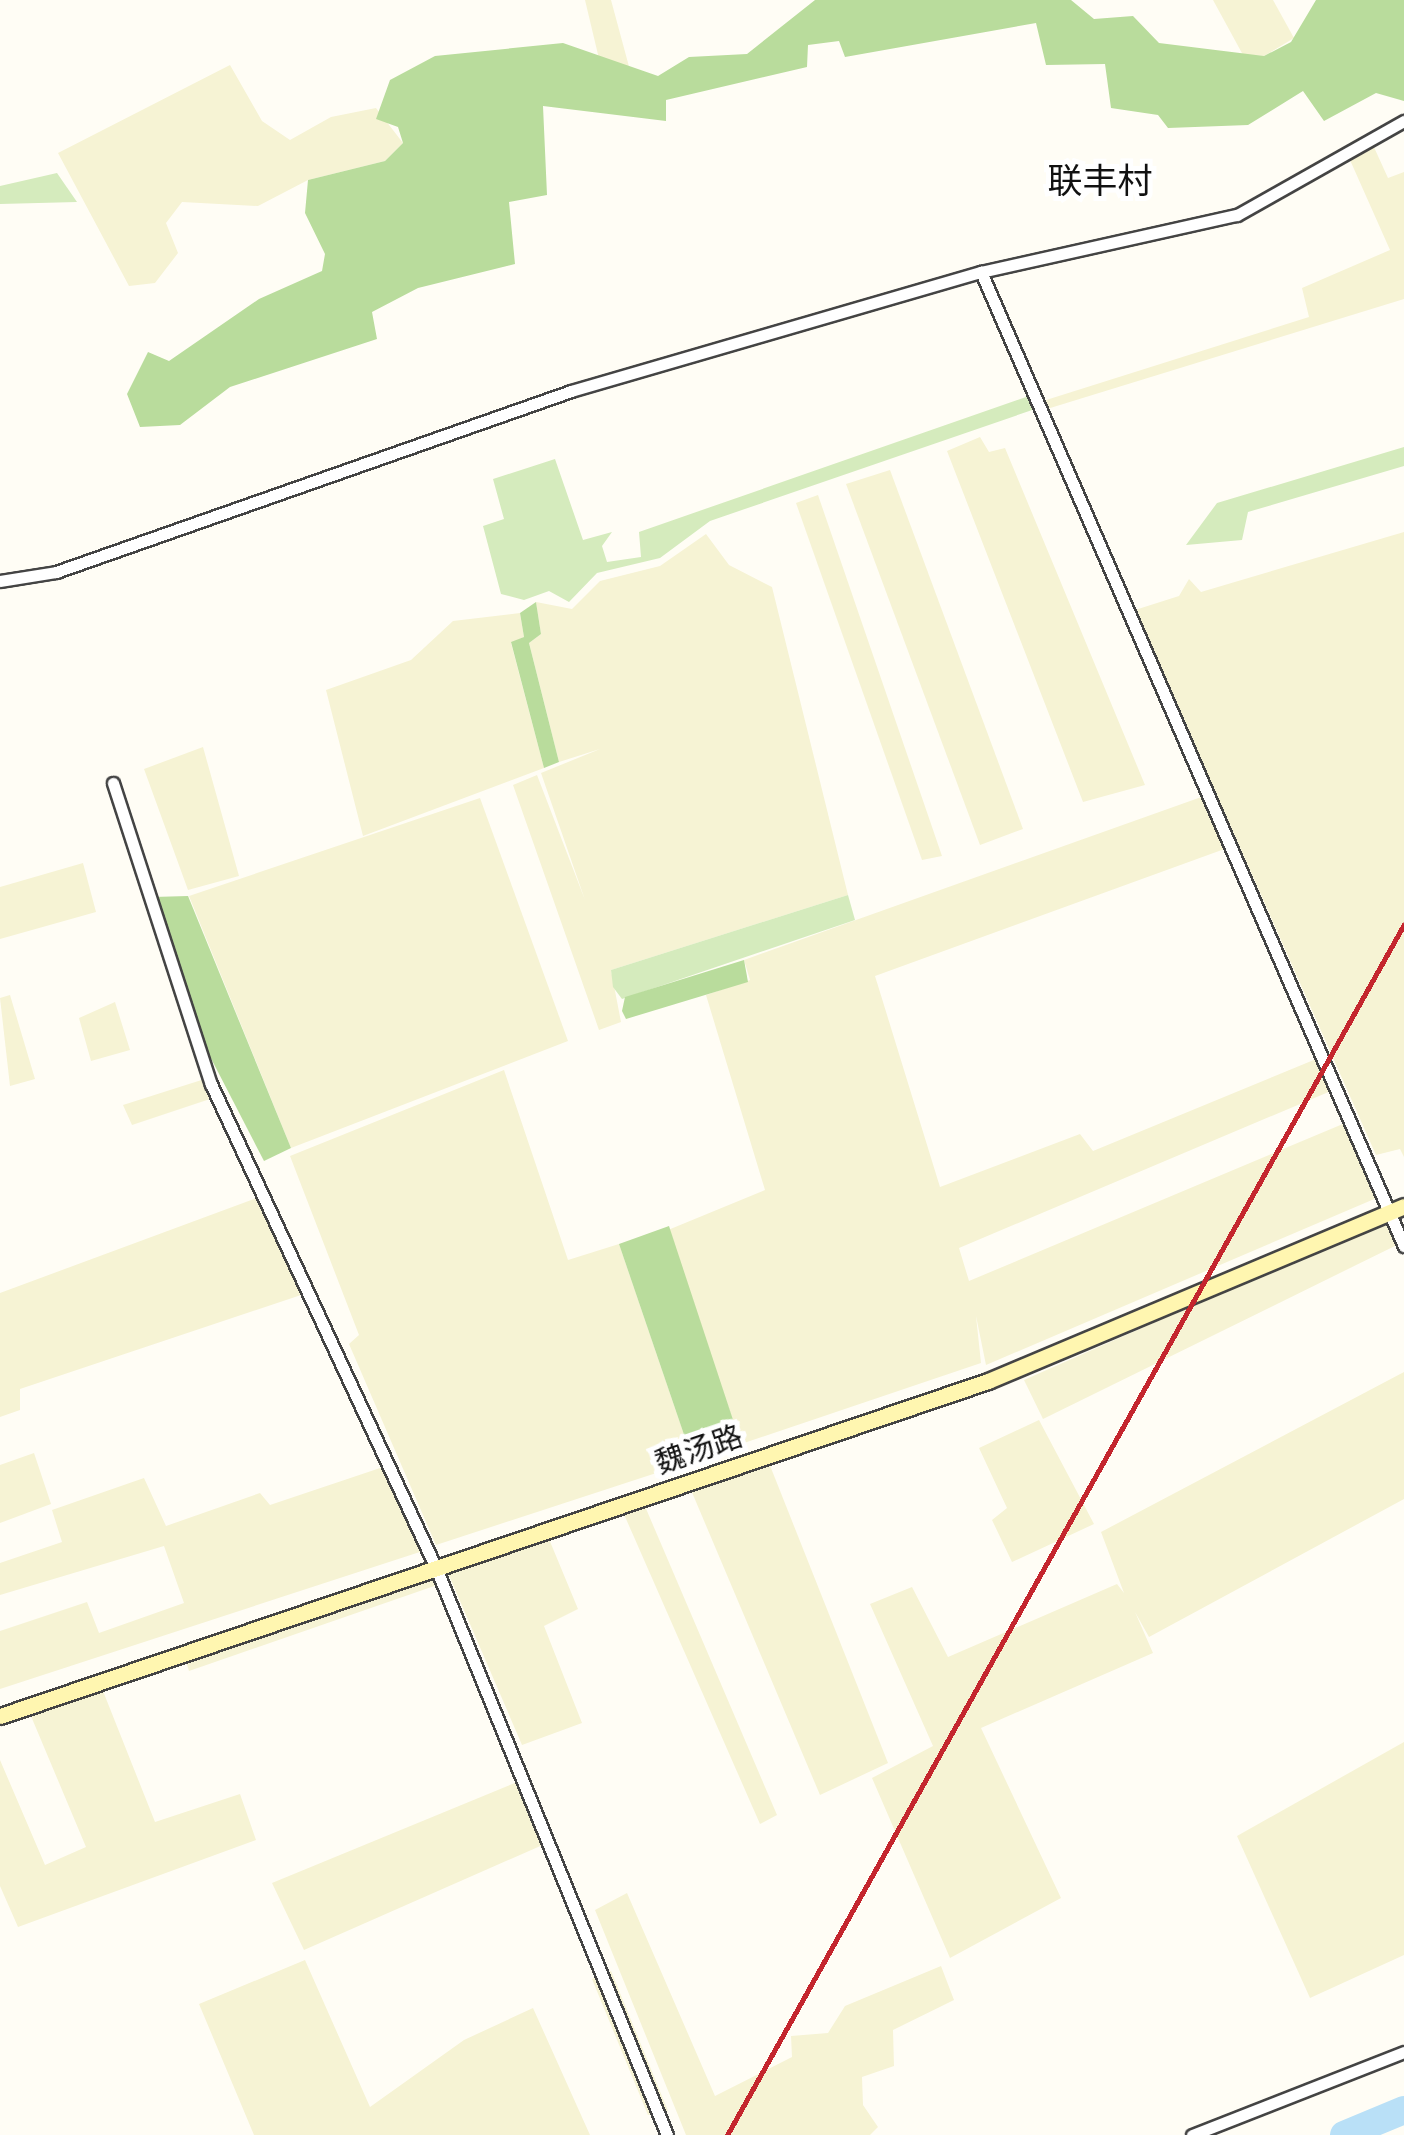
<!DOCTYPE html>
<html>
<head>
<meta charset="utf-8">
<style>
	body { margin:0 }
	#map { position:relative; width:1404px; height:2135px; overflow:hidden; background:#fffdf5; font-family:"Times New Roman","Noto Sans SC",serif }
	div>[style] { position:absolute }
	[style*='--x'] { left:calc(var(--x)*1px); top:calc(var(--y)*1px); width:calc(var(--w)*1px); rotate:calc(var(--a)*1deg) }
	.farmland>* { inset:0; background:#f6f3d4 }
	.green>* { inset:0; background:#d5ebbd }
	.forest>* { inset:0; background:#b9dc9c }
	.river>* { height:28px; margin:-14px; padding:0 14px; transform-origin:14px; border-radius:14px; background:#b9e0f7 }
	.roads { filter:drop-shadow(2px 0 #444) drop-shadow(-2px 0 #444) drop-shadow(0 2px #444) drop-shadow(0 -2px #444) }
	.street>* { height:11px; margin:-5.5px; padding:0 5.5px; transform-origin:5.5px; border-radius:5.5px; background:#fff }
	.secondary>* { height:15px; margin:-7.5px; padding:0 7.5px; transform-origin:7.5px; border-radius:7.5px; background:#fff6b0 }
	.rail>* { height:5px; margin:-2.5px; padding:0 2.5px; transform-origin:2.5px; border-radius:2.5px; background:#c4262e }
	span { translate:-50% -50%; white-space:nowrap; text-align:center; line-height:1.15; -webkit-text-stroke:10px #fff; paint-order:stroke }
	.street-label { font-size:30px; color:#111 }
	.quarter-label { font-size:35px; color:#111 }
</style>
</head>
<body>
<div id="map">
	<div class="farmland">
		<i style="clip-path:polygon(585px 0,611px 0,631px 74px,600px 63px)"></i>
		<i style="clip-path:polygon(1213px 0,1273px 0,1294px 38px,1264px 56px,1243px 55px)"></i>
		<i style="clip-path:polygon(230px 65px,262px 121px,290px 140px,331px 117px,376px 108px,403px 143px,385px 161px,308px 180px,258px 206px,182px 202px,166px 223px,178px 253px,155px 283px,129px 286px,58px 153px)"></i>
		<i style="clip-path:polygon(1373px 145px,1388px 178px,1404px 172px,1404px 299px,1047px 409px,1043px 401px,1309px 317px,1302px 288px,1390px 250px,1350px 160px)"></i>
		<i style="clip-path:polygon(980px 437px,989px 452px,1005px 448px,1145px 785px,1083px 802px,947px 451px)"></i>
		<i style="clip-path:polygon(890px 470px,1023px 829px,980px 845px,846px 484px)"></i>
		<i style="clip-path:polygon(818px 495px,942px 856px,922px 860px,796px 503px)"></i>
		<i style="clip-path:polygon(1404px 532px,1404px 1157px,1400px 1149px,1376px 1155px,1135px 610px,1179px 596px,1189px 579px,1201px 592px)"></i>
		<i style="clip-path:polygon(706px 534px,729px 565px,772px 587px,848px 895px,611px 970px,621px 1022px,599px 1030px,513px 785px,537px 775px,585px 900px,541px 773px,600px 749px,559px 762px,529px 643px,541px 634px,536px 602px,572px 609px,600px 581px,660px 566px)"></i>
		<i style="clip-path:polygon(520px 613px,524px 637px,511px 643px,544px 768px,363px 836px,326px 690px,411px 660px,453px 621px)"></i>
		<i style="clip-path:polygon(203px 747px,239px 876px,188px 890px,144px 769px)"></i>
		<i style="clip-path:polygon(1207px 795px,1230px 847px,875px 976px,940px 1187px,1080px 1134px,1093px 1151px,1321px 1057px,1338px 1088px,959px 1248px,969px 1281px,1350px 1121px,1386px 1194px,986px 1365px,976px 1316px,981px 1363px,741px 1444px,668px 1230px,765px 1190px,706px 995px,750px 980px,744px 960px)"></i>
		<i style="clip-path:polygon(480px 798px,568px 1041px,291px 1148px,189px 896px)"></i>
		<i style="clip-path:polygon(83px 863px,96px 912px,0 939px,0 887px)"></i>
		<i style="clip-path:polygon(10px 995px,35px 1079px,10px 1086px,0 998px)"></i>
		<i style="clip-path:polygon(115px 1002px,130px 1050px,91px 1061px,79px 1018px)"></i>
		<i style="clip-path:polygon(504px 1070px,568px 1260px,619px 1244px,693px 1461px,436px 1545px,349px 1344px,359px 1335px,290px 1156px)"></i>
		<i style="clip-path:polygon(211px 1077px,222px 1095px,132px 1125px,123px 1105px)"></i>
		<i style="clip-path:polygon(270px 1193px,316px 1290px,20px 1389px,20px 1410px,0 1417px,0 1293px)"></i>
		<i style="clip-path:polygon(1391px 1218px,1403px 1242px,1043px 1419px,1024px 1380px)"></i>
		<i style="clip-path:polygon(1404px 1372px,1404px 1499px,1149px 1637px,1135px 1612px,1153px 1653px,981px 1728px,1061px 1898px,950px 1958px,872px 1778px,933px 1746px,870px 1604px,912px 1587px,948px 1657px,1117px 1584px,1124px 1593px,1101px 1532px)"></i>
		<i style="clip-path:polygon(1039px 1420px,1094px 1524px,1012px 1562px,992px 1520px,1007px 1508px,979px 1448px)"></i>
		<i style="clip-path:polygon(34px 1453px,51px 1504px,0 1523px,0 1465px)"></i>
		<i style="clip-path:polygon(395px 1463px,429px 1549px,0 1689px,0 1631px,87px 1602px,99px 1633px,184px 1603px,164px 1546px,0 1595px,0 1563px,62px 1542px,52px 1510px,144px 1478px,166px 1526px,260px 1493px,270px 1505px)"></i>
		<i style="clip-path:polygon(769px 1463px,888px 1763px,820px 1795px,691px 1490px)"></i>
		<i style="clip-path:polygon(644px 1504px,777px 1815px,760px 1824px,623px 1512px)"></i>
		<i style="clip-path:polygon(549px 1539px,578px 1609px,544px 1626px,582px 1723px,522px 1745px,448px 1573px)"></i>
		<i style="clip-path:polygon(435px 1573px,443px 1583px,189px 1671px,185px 1658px)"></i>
		<i style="clip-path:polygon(101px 1686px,155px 1822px,240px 1794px,256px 1840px,18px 1927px,0 1886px,0 1760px,45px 1865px,86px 1847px,28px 1709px)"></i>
		<i style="clip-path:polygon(1404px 1742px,1404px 1955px,1310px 1998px,1237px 1836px)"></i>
		<i style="clip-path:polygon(527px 1778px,554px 1840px,304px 1950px,272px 1883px)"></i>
		<i style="clip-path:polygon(627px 1893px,715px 2096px,792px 2057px,791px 2036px,828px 2033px,845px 2006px,941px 1966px,954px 2000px,893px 2030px,894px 2066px,862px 2077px,863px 2105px,878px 2127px,870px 2135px,686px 2135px,595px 1910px)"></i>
		<i style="clip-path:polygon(305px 1960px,370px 2107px,464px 2040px,533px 2008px,590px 2135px,254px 2135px,199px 2004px)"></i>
		<i style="clip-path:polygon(611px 1971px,668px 2111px,648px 2115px,592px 1979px)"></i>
	</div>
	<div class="green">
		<i style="clip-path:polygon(57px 173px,77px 202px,0 204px,0 186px)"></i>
		<i style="clip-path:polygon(1029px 396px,1038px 408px,710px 521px,660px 558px,597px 573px,569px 602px,549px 591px,524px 600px,501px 594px,483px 526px,504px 519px,493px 479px,555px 459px,583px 540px,612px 532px,602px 546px,607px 562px,641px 557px,639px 532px)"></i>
		<i style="clip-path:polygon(1404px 447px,1404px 466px,1248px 512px,1242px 540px,1186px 545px,1217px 503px)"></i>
		<i style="clip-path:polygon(848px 895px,855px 920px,622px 999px,613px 987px,611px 970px)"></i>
	</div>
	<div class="forest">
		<i style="clip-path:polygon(815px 0,1071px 0,1094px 19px,1133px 16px,1159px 43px,1264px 56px,1291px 42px,1316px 0,1404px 0,1404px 101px,1376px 93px,1324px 121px,1303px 91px,1248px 125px,1168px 128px,1158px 115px,1111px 108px,1105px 64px,1046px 65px,1036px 23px,845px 57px,839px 41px,808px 45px,807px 67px,666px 100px,666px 121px,543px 106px,547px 195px,509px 202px,515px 264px,418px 288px,372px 312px,377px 339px,230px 387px,180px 425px,140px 427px,127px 394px,148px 352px,169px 361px,259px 299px,322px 271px,325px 254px,305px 213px,308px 180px,385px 161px,403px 143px,398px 127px,376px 119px,390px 80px,435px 56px,563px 43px,658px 76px,689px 57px,747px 54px)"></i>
		<i style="clip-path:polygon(536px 602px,541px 634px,529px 643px,559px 762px,544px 768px,511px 642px,524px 637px,520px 613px)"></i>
		<i style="clip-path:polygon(188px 896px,291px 1148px,264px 1161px,201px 1039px,153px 897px)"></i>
		<i style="clip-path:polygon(744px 960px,748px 982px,626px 1019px,622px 1011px,625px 997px)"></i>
		<i style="clip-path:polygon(669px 1226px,741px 1444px,693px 1461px,619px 1244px)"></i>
	</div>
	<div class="river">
		<i style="--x:1344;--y:2135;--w:65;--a:-22.6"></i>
	</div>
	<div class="roads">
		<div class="street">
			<i style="--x:981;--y:272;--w:1062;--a:66.53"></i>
			<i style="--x:0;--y:581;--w:57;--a:-9.1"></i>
			<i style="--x:56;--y:572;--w:546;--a:-19.36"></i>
			<i style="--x:571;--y:391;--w:427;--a:-16.2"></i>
			<i style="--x:981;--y:272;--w:262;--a:-12.6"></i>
			<i style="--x:1237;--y:215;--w:192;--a:-29.4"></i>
			<i style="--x:113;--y:783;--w:317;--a:72"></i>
			<i style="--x:211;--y:1084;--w:534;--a:65.07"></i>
			<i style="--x:436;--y:1568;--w:612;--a:67.83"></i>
			<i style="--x:1192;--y:2135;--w:228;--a:-21.4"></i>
		</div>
		<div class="secondary">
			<i style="--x:0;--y:1716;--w:1043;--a:-18.73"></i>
			<i style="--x:988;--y:1381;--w:451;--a:-22.8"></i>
		</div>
	</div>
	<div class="rail">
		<i style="--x:727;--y:2135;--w:1387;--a:-60.79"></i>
	</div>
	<div class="street-label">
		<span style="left:699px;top:1450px;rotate:-19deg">魏汤路</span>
	</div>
	<div class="quarter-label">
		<span style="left:1100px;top:182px">联丰村</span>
	</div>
</div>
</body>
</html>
